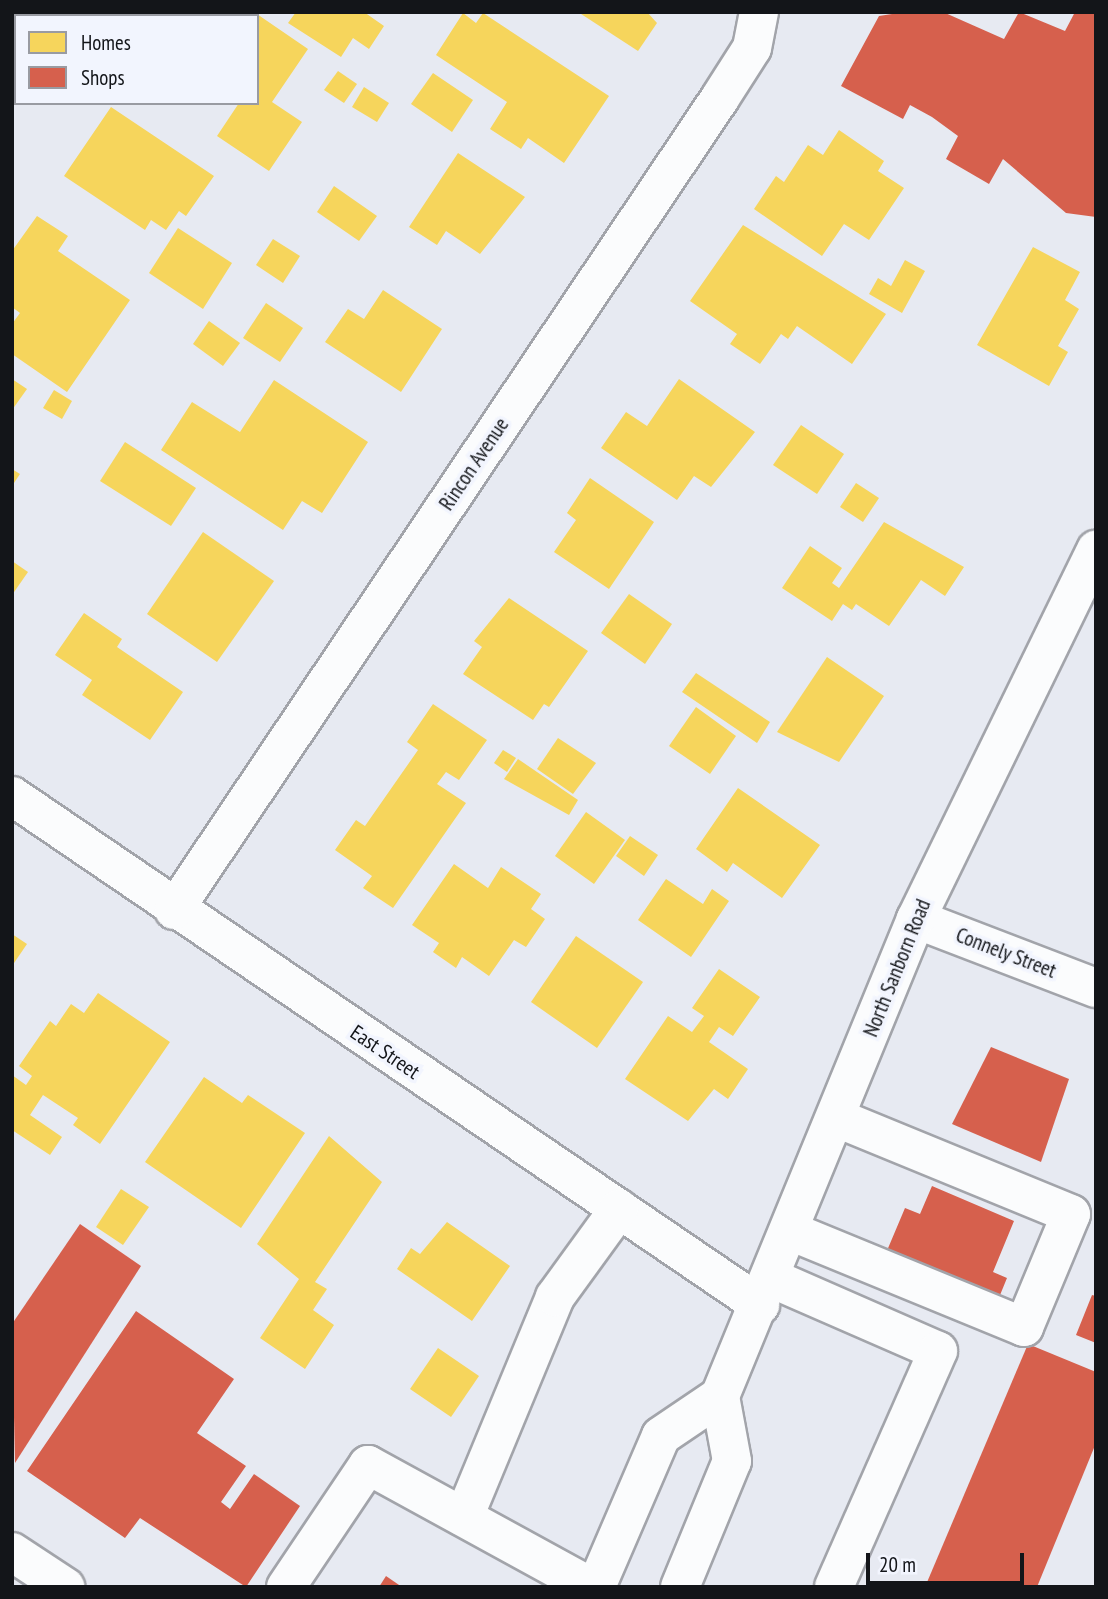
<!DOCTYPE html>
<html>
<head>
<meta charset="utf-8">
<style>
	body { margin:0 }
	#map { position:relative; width:1108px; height:1599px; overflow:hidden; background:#e7eaf2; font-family:"PT Sans Narrow",sans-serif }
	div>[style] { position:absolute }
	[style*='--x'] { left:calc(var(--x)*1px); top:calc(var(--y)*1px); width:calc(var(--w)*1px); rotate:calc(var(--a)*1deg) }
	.homes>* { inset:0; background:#f6d55c }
	.shops>* { inset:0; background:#d6604d }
	.roads { filter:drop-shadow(2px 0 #a2a4aa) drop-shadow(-2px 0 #a2a4aa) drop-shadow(0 2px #a2a4aa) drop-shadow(0 -2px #a2a4aa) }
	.minor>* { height:38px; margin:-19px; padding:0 19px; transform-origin:19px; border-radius:19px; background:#fbfcfd }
	.major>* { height:38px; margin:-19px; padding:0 19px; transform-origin:19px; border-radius:19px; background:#fbfcfd }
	span { translate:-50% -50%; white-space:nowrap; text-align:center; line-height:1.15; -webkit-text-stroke:7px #f2f5fe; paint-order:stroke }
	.street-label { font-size:21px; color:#131519 }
	.frame { position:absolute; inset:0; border:14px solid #131519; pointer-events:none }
	.legend { position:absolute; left:14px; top:14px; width:245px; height:91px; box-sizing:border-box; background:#f2f5fe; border:2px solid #999ba2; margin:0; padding:9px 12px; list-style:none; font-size:21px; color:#131519 }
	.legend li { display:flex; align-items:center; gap:14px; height:35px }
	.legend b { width:35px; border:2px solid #999ba2 }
	.scale { position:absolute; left:866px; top:1553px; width:158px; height:32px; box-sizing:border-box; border:4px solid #131519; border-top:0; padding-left:9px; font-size:21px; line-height:24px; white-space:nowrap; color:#131519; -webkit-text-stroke:5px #f2f5fe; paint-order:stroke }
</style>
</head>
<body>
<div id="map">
	<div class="homes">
		<i style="clip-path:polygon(178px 12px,254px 12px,308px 49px,272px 102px,302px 122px,269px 171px,217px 136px,239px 103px,257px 103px,257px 16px)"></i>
		<i style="clip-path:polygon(296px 12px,364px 12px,384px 26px,369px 49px,353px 38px,341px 57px,288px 23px)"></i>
		<i style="clip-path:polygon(578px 12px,647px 12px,657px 23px,638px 51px)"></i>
		<i style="clip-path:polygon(463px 13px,476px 23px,483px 13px,609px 96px,564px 163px,528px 138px,521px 149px,490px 129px,507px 102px,436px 55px)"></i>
		<i style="clip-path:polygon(338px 71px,357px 84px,344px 103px,324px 90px)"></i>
		<i style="clip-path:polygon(433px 73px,473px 100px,452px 132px,411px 104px)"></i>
		<i style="clip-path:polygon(364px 87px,389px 103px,377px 122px,352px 107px)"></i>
		<i style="clip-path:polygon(111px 107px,214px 176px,186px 216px,179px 211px,166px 230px,151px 220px,145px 230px,64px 176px)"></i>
		<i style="clip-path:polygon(839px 130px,884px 161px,878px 171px,904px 188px,869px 240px,844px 224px,822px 256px,754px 209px,776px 176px,784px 182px,808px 145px,823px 155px)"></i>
		<i style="clip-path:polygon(458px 153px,525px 197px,480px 254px,446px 231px,437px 245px,409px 227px)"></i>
		<i style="clip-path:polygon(334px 186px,377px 216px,359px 241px,317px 212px)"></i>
		<i style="clip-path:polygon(37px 216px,68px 236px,58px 251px,130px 300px,67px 392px,12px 354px,12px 324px,20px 313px,12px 307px,12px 251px)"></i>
		<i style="clip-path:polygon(743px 225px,886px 314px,852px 364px,797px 326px,788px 339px,781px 334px,760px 364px,730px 344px,737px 334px,690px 301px)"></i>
		<i style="clip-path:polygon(178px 228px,232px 263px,203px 309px,149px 273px)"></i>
		<i style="clip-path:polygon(273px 239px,300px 256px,283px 283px,256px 265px)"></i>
		<i style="clip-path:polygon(1033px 247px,1080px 272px,1065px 300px,1079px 309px,1058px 346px,1068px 352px,1049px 386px,977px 345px)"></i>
		<i style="clip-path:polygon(905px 260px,925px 271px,902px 313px,869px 294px,878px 278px,891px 286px)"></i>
		<i style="clip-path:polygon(383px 290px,442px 329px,401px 392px,325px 342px,348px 309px,364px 319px)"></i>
		<i style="clip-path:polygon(266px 303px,303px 328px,280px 362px,243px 338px)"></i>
		<i style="clip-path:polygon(209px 321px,240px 343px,223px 366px,193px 344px)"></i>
		<i style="clip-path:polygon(12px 379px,27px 389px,12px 410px)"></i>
		<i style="clip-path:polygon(679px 379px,755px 432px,711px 487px,694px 476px,677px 500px,601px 448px,626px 412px,647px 426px)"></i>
		<i style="clip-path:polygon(274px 380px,368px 442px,322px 513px,302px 501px,283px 530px,161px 450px,192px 402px,240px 432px)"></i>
		<i style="clip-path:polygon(54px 390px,72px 401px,62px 419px,43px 408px)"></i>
		<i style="clip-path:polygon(801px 425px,844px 454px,817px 494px,773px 465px)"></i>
		<i style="clip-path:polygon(125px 442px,196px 488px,171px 526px,100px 481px)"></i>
		<i style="clip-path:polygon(12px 469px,20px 474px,12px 486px)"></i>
		<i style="clip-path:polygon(590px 478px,654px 522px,609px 589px,554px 552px,576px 520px,567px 513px)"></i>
		<i style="clip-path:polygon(856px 483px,879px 498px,863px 522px,840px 507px)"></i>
		<i style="clip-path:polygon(884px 522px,964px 567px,945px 596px,921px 580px,889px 626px,856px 604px,852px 610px,843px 604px,832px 621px,782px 588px,810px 546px,842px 568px,832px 583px,839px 588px)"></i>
		<i style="clip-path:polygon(203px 532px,274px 581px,217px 662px,147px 614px)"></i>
		<i style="clip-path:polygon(12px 561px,28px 572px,12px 595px)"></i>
		<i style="clip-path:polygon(629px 594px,672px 624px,645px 664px,601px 633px)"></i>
		<i style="clip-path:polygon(509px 598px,588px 651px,549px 707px,544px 704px,533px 720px,463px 674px,482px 647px,474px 641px)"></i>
		<i style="clip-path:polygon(84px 613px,122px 639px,117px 647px,183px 692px,150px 740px,82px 695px,92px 680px,55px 655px)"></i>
		<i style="clip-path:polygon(827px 657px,884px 696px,839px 762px,777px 732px)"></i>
		<i style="clip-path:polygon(696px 673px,770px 722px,757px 743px,682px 692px)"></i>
		<i style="clip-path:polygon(433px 704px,487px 740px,459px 780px,446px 772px,437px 784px,466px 803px,393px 908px,363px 888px,372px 876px,335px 850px,356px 820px,365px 826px,418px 750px,407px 742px)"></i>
		<i style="clip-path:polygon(696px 707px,736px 736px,710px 774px,669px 746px)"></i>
		<i style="clip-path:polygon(558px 738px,596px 763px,573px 794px,537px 769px)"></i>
		<i style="clip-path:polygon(503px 750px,516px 758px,507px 772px,494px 763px)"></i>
		<i style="clip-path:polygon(518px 759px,578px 800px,569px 815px,504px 779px)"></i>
		<i style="clip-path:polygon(738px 788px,820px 845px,782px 898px,733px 863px,727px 872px,696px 849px)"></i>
		<i style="clip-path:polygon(586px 812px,625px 840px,594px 884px,555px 856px)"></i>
		<i style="clip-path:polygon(630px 836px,658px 855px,644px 876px,616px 856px)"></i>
		<i style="clip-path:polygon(454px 864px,488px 888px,501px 867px,541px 894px,531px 909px,545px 919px,526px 947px,514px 940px,489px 976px,462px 957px,456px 968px,433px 952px,439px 943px,412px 925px)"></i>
		<i style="clip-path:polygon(666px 879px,703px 904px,712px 889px,729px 901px,691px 957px,638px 920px)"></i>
		<i style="clip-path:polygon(12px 934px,27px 944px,12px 966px)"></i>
		<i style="clip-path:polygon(576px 936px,643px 982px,597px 1048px,531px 1002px)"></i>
		<i style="clip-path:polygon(719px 969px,760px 997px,733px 1036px,719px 1027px,709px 1042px,748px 1069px,728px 1099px,714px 1089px,688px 1121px,625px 1079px,668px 1016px,692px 1032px,704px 1016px,692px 1008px)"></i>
		<i style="clip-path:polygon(98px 993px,170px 1042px,100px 1144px,73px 1125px,78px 1118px,43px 1095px,30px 1115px,62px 1137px,50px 1155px,12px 1130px,12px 1075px,26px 1085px,32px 1076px,19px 1066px,50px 1021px,56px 1026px,71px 1004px,84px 1013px)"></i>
		<i style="clip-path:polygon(204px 1077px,242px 1103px,248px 1095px,305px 1133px,241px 1228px,145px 1162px)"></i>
		<i style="clip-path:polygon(329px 1136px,382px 1182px,315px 1282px,327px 1289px,313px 1310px,334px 1325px,305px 1369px,260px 1338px,299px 1279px,257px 1244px)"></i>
		<i style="clip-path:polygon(121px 1189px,149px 1207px,123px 1245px,96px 1227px)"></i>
		<i style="clip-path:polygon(447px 1222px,510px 1266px,472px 1321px,397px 1269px,411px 1248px,420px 1254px)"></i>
		<i style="clip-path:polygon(438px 1348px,479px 1376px,451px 1417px,410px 1389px)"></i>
	</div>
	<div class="shops">
		<i style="clip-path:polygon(905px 12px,943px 12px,1004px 39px,1019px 12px,1065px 31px,1075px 12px,1096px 12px,1096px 217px,1066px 213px,1003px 159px,989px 184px,946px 159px,958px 136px,932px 117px,910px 105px,903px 119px,841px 86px,879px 16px)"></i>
		<i style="clip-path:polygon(991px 1047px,1069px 1079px,1041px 1162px,952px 1124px)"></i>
		<i style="clip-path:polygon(932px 1186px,1014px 1221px,993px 1272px,1007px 1278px,998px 1300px,886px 1253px,905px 1208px,920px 1214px)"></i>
		<i style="clip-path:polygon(80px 1224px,141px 1266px,15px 1463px,12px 1324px)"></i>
		<i style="clip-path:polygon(1092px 1295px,1096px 1296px,1096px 1343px,1076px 1335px)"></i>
		<i style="clip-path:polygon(136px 1311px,234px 1379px,197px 1433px,246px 1466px,221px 1502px,230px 1509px,254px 1474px,300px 1506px,246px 1587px,140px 1518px,125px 1538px,27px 1471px)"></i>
		<i style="clip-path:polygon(1028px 1344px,1096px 1372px,1096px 1443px,1037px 1587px,925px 1587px)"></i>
		<i style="clip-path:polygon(386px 1576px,402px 1587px,379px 1587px)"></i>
	</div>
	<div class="roads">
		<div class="minor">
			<i style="--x:12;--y:41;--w:6;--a:-51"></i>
			<i style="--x:12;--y:796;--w:905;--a:34.23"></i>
			<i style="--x:174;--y:910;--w:978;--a:-56.08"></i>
			<i style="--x:720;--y:98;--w:59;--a:-57.4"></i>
			<i style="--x:752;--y:48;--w:37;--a:-79"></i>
			<i style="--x:916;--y:919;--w:193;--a:21"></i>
			<i style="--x:790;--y:1231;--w:253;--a:22.3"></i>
			<i style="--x:1024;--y:1327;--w:122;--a:-67.4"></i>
			<i style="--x:1071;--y:1214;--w:253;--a:-157.7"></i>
			<i style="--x:771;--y:1278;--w:182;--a:23.6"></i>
			<i style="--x:938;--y:1351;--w:258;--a:113.8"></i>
			<i style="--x:464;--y:1517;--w:238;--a:-67.5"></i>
			<i style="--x:555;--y:1297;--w:109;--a:-54"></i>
			<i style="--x:286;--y:1587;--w:147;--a:-56.1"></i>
			<i style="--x:368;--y:1465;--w:254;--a:28.7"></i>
		</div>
		<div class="major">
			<i style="--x:12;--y:1552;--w:64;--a:33.4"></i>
			<i style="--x:596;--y:1587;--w:164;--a:-66.7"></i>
			<i style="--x:661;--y:1436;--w:71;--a:-34.1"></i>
			<i style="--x:720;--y:1396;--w:516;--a:-67.66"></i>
			<i style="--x:916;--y:919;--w:411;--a:-64"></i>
			<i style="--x:680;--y:1587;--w:136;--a:-67.6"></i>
			<i style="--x:732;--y:1461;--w:66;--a:-100.5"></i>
		</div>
	</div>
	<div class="street-label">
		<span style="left:474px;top:464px;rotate:-56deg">Rincon Avenue</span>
		<span style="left:1006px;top:953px;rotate:21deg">Connely Street</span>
		<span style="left:897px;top:968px;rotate:-68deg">North Sanborn Road</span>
		<span style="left:385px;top:1052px;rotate:34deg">East Street</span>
	</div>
	<div class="frame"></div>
	<ul class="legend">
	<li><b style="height:19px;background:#f6d55c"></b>Homes</li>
	<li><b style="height:19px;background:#d6604d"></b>Shops</li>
	</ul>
	<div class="scale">20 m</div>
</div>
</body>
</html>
